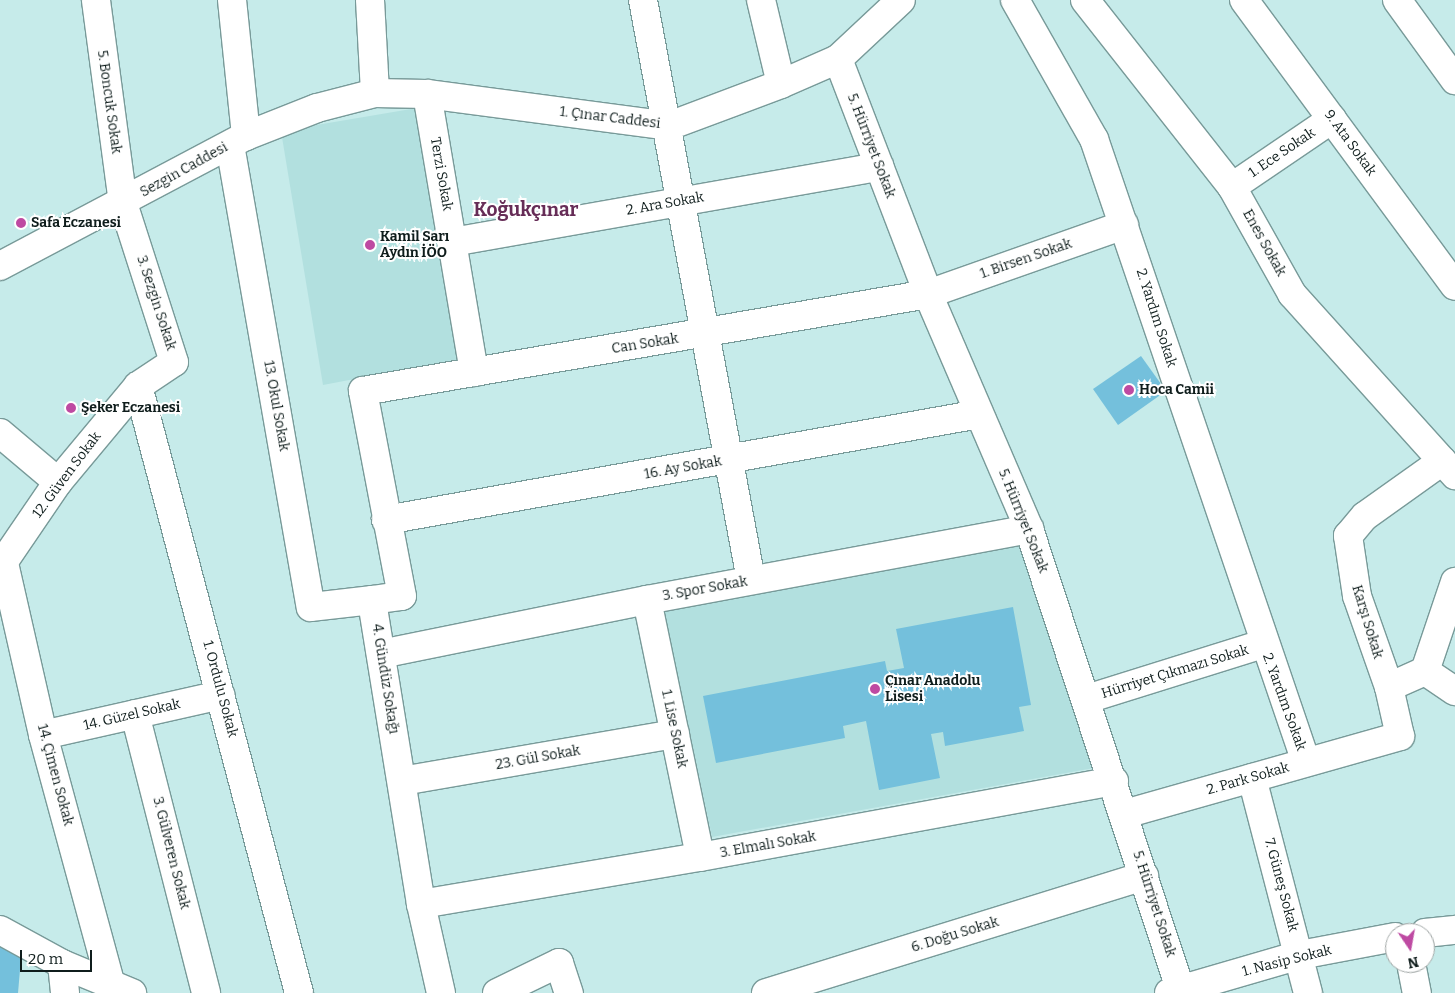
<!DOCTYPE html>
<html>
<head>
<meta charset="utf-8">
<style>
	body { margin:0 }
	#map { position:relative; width:1455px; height:993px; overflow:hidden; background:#c6ebea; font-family:Bitter,serif }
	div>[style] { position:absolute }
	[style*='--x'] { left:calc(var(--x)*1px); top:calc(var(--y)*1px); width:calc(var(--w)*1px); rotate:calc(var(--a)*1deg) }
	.built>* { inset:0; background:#b2e0df }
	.building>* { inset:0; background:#74c0dc }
	.roads { filter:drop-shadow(1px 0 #789a99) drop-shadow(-1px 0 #789a99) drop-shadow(0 1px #789a99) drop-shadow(0 -1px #789a99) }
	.street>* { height:28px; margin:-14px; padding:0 14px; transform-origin:14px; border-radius:14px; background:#fff }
	.secondary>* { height:28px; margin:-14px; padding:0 14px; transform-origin:14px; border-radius:14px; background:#fff }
	.dots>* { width:14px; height:14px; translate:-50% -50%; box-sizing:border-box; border:2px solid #fff; border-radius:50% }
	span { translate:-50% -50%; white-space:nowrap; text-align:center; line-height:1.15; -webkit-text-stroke:4px #fff; paint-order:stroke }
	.street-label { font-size:14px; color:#0f1d1c }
	.poi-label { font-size:14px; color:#0f1d1c; font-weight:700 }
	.left { translate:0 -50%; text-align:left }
	.district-label { font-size:19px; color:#662d57; font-weight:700 }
	.north { position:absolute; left:1385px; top:923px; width:50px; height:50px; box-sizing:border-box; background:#fff; border:1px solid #9fa5a4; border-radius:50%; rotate:168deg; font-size:14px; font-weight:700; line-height:20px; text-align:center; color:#0f1d1c }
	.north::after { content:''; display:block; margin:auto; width:18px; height:22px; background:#be4aa2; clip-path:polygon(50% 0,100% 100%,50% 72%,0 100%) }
	.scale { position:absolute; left:20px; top:950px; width:72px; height:22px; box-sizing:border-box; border:2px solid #0f1d1c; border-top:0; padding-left:6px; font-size:15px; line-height:18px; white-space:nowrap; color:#0f1d1c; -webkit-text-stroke:4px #fff; paint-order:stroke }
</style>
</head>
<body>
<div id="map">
	<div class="built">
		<i style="clip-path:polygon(417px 108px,460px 359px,323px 385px,281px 131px)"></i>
		<i style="clip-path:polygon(1022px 542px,1094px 768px,712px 837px,664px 610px)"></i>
	</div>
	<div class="building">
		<i style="clip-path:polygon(1141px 356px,1166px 391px,1118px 425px,1093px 389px)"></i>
		<i style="clip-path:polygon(1013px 607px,1031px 705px,1019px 707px,1024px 731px,945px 746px,943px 732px,931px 734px,940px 778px,879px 790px,866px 721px,843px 726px,845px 738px,716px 763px,703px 696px,885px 661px,887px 671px,904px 668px,896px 629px)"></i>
		<i style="clip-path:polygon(0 935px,22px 946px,18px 993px,0 993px)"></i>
	</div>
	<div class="roads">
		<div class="street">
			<i style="--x:232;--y:0;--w:137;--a:84.1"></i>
			<i style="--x:370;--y:0;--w:93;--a:86.9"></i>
			<i style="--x:643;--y:0;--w:590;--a:79.45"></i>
			<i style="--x:761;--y:0;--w:86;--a:76.6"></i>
			<i style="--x:1015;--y:0;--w:160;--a:60.4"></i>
			<i style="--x:1094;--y:139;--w:658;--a:71.21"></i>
			<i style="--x:1085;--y:0;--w:238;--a:51.8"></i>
			<i style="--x:1232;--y:187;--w:123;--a:60.7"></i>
			<i style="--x:1292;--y:294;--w:244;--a:48"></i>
			<i style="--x:1244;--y:0;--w:355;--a:53.6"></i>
			<i style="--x:1397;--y:0;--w:99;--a:54.1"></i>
			<i style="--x:838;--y:59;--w:252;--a:69"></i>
			<i style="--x:928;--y:294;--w:256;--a:66.7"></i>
			<i style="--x:1029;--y:529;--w:489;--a:71.8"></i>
			<i style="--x:427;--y:94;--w:282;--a:80.4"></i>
			<i style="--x:230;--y:145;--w:469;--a:80.1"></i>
			<i style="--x:311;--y:607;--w:61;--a:-6.5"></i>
			<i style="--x:1232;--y:187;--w:121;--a:-34.2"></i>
			<i style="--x:452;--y:242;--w:434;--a:-10"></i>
			<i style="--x:138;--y:386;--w:628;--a:75.14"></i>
			<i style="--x:0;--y:433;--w:76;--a:40.2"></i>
			<i style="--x:386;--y:520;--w:602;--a:-10.13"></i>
			<i style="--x:4;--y:563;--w:176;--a:77.2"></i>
			<i style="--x:43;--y:735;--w:260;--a:74.8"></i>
			<i style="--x:0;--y:567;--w:103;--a:-55.7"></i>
			<i style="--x:58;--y:482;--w:125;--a:-50.2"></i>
			<i style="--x:138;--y:386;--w:43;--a:-33.7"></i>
			<i style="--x:174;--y:362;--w:167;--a:-107.8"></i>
			<i style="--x:123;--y:203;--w:205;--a:-97.6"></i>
			<i style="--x:647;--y:600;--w:262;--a:78.3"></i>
			<i style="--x:381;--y:654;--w:271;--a:-11.5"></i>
			<i style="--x:647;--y:600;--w:389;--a:-10.5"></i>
			<i style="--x:1425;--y:671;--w:94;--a:-71.4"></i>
			<i style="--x:1389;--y:687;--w:39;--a:-24"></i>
			<i style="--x:1425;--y:671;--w:36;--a:34"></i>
			<i style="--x:1087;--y:699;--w:184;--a:-17.4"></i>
			<i style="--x:135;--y:714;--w:288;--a:75.7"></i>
			<i style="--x:43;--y:735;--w:182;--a:-12.7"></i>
			<i style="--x:1252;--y:778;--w:222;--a:75.4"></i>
			<i style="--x:402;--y:781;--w:277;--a:-9.8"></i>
			<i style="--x:1125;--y:814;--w:286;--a:-15.8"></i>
			<i style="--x:1400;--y:736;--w:50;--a:-102.7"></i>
			<i style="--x:1389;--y:687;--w:96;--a:-109.4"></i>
			<i style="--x:1357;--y:596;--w:61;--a:-98.5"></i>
			<i style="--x:1348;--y:536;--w:26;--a:-50"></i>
			<i style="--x:1365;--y:516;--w:95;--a:-35.5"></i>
			<i style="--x:421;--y:904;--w:283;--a:-9.6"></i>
			<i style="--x:700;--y:857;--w:421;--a:-10.4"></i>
			<i style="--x:0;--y:930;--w:71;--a:28.7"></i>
			<i style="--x:62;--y:964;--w:76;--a:22.5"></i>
			<i style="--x:1425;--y:933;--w:30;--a:-6"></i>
			<i style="--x:1411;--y:963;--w:31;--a:79"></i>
			<i style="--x:62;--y:964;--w:29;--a:84"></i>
			<i style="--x:441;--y:993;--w:91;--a:-102.7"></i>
			<i style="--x:421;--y:904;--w:308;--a:-99.2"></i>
			<i style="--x:372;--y:600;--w:30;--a:-8"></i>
			<i style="--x:402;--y:596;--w:209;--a:-100.8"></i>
			<i style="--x:363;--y:391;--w:573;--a:-9.74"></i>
			<i style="--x:928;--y:294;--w:208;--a:-19.4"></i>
			<i style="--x:497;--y:993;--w:69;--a:-25.8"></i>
			<i style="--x:559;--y:963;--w:32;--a:72"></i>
			<i style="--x:766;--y:993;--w:396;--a:-17.2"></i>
			<i style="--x:1169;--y:993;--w:136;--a:-16.2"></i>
			<i style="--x:1300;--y:955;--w:97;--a:-10.7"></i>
		</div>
		<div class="secondary">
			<i style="--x:0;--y:266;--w:278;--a:-27.9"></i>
			<i style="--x:246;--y:136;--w:76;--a:-21.5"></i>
			<i style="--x:317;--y:108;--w:60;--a:-14.5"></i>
			<i style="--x:375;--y:93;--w:52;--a:1.1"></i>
			<i style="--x:427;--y:94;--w:244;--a:7.5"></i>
			<i style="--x:669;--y:126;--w:120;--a:-20.6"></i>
			<i style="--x:781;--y:84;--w:62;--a:-23.7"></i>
			<i style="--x:838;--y:59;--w:86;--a:-43.1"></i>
		</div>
	</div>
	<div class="dots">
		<i style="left:21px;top:223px;background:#be4aa2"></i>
		<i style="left:370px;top:245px;background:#be4aa2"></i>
		<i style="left:1129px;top:390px;background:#be4aa2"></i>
		<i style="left:71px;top:408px;background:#be4aa2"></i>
		<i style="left:875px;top:689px;background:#be4aa2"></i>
	</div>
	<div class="street-label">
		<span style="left:109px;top:102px;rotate:82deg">5. Boncuk Sokak</span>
		<span style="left:610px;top:118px;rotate:7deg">1. Çınar Caddesi</span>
		<span style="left:1350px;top:143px;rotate:54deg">9. Ata Sokak</span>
		<span style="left:871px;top:146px;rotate:69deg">5. Hürriyet Sokak</span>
		<span style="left:1282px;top:153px;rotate:-34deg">1. Ece Sokak</span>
		<span style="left:184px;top:170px;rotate:-29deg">Sezgin Caddesi</span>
		<span style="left:441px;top:174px;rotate:80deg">Terzi Sokak</span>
		<span style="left:665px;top:204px;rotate:-10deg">2. Ara Sokak</span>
		<span style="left:1264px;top:243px;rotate:61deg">Enes Sokak</span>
		<span style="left:1026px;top:259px;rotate:-19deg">1. Birsen Sokak</span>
		<span style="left:156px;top:303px;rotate:72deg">3. Sezgin Sokak</span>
		<span style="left:1156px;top:318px;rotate:72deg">2. Yardım Sokak</span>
		<span style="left:645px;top:344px;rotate:-9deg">Can Sokak</span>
		<span style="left:276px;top:406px;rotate:80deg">13. Okul Sokak</span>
		<span style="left:683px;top:468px;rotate:-10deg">16. Ay Sokak</span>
		<span style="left:67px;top:475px;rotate:-53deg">12. Güven Sokak</span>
		<span style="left:1023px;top:521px;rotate:68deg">5. Hürriyet Sokak</span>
		<span style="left:705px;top:589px;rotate:-10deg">3. Spor Sokak</span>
		<span style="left:1367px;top:622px;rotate:73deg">Karşı Sokak</span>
		<span style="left:1175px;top:672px;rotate:-17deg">Hürriyet Çıkmazı Sokak</span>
		<span style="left:385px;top:679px;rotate:81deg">4. Gündüz Sokağı</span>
		<span style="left:220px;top:689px;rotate:75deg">1. Ordulu Sokak</span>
		<span style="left:1284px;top:702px;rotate:70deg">2. Yardım Sokak</span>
		<span style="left:132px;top:715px;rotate:-13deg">14. Güzel Sokak</span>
		<span style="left:674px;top:729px;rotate:78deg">1. Lise Sokak</span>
		<span style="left:538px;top:758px;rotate:-10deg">23. Gül Sokak</span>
		<span style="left:55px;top:775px;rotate:75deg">14. Çimen Sokak</span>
		<span style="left:1248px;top:779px;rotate:-16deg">2. Park Sokak</span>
		<span style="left:768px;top:845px;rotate:-10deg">3. Elmalı Sokak</span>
		<span style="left:171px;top:853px;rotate:76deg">3. Gülveren Sokak</span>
		<span style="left:1281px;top:885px;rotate:75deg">7. Güneş Sokak</span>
		<span style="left:1154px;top:904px;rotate:72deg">5. Hürriyet Sokak</span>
		<span style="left:955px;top:935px;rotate:-17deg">6. Doğu Sokak</span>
		<span style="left:1287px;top:961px;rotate:-14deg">1. Nasip Sokak</span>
	</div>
	<div class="poi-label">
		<span class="left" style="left:31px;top:223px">Safa Eczanesi</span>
		<span class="left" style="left:380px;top:245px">Kamil Sarı<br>Aydın İÖO</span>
		<span class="left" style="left:1139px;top:390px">Hoca Camii</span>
		<span class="left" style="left:81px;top:408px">Şeker Eczanesi</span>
		<span class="left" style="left:885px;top:689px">Çınar Anadolu<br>Lisesi</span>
	</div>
	<div class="district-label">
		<span style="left:526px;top:210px">Koğukçınar</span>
	</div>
	<div class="north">N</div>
	<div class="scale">20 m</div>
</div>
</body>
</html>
